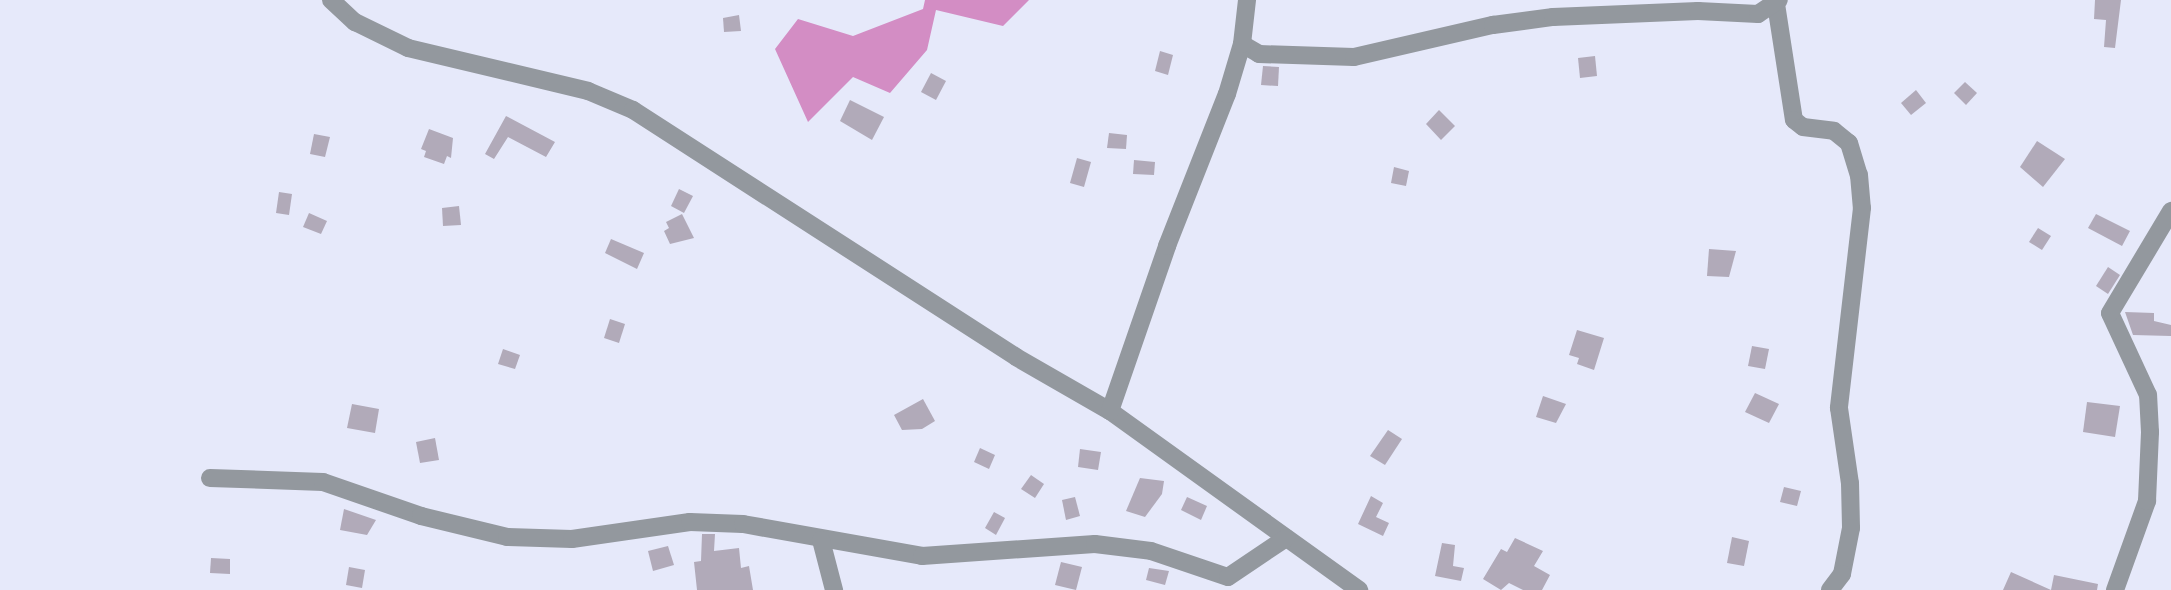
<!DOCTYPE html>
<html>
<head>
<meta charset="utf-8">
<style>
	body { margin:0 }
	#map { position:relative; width:2171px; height:590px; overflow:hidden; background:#e6e9fa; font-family:"Source Sans 3",sans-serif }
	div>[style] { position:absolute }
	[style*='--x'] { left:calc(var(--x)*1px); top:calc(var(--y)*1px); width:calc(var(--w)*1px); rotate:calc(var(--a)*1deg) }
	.forest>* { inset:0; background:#d38dc4 }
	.building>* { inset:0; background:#b1aab9 }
	.minor>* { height:18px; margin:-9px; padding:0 9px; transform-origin:9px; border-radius:9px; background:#93989e }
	span { translate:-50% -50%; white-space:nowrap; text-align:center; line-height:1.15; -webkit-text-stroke:5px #fff; paint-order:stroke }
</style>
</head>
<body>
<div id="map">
	<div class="forest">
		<i style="clip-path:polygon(925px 0,1029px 0,1003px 26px,936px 10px,927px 50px,890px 93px,853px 77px,808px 122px,775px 49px,798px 19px,853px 36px,923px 9px)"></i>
	</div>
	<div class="building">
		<i style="clip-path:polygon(2095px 0,2121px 0,2115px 48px,2104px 47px,2106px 20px,2094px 19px)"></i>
		<i style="clip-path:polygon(739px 15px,741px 31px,724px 32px,723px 18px)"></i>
		<i style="clip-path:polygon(1160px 51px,1173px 55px,1168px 75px,1155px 71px)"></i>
		<i style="clip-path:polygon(1595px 56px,1597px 76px,1580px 78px,1578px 58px)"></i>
		<i style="clip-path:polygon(1263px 66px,1279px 67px,1278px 86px,1261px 85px)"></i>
		<i style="clip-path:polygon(931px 73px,946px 81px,936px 100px,921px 92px)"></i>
		<i style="clip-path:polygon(1965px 82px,1977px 93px,1966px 105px,1954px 93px)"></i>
		<i style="clip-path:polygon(1916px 90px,1926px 103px,1911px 115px,1901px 103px)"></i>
		<i style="clip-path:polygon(850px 100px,884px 117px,872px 140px,840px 121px)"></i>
		<i style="clip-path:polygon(1439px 110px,1455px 126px,1441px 140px,1426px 124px)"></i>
		<i style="clip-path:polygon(506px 116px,555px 142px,546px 157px,508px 137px,494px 159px,485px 154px)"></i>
		<i style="clip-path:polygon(429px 129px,453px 138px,451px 158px,447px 156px,444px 164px,424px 157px,426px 151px,421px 149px)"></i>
		<i style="clip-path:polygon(1109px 133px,1127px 135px,1126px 149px,1107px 148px)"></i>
		<i style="clip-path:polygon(314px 134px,330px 137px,325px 157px,310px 154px)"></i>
		<i style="clip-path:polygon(2037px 141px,2065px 159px,2043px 187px,2020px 167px)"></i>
		<i style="clip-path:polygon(1077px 158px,1091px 162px,1084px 187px,1070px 183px)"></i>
		<i style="clip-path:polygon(1134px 160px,1155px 162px,1154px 175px,1133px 174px)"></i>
		<i style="clip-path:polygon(1394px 167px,1409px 171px,1406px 186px,1391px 183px)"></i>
		<i style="clip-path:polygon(679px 189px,693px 196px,684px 213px,671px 206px)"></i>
		<i style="clip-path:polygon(279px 192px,292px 194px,289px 215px,276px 213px)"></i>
		<i style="clip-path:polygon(459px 206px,461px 225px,443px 226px,442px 208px)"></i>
		<i style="clip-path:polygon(309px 213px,327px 221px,321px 234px,303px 227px)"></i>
		<i style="clip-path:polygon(682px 214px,694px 238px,670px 244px,664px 231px,669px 228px,666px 222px)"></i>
		<i style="clip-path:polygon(2096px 214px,2130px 231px,2122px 246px,2088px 228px)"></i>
		<i style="clip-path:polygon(2038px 228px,2051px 236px,2042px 250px,2029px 242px)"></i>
		<i style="clip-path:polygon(611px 239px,644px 253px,637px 269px,605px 253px)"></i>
		<i style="clip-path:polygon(1709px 249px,1736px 251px,1729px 277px,1707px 276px)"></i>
		<i style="clip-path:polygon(2108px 267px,2120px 275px,2108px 294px,2096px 286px)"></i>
		<i style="clip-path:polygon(2125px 312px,2154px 313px,2154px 321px,2171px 325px,2171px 336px,2133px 335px)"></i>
		<i style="clip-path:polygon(610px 319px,625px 324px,619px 343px,604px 338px)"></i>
		<i style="clip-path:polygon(1577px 330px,1604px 338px,1594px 370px,1577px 364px,1579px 358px,1569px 355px)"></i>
		<i style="clip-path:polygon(1752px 346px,1769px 349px,1765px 369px,1748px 366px)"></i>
		<i style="clip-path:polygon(503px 349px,520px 355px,515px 369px,498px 364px)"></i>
		<i style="clip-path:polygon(1755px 393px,1779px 404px,1769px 423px,1745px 412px)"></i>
		<i style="clip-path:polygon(1543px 396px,1566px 404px,1556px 423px,1536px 417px)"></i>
		<i style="clip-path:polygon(923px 399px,935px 421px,922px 429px,902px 430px,894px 415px)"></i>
		<i style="clip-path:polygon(2087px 402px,2120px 406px,2115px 437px,2083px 432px)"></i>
		<i style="clip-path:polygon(352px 404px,379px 409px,375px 433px,347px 428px)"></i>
		<i style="clip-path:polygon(1388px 430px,1402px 439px,1385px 465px,1370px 456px)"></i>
		<i style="clip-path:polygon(435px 438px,439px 460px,420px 463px,416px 442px)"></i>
		<i style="clip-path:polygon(980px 448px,995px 455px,989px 469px,974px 462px)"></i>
		<i style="clip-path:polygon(1080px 449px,1101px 452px,1098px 470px,1078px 467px)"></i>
		<i style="clip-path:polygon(1031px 475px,1044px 484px,1035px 498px,1021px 489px)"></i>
		<i style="clip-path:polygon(1140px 478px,1164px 481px,1162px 494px,1145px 517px,1126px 511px)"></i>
		<i style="clip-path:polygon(1784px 487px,1801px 491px,1797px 506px,1780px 502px)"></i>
		<i style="clip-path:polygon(1371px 496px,1383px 503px,1376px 517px,1389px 523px,1383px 536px,1358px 524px)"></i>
		<i style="clip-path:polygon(1075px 497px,1080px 516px,1066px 520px,1062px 500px)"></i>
		<i style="clip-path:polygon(1187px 497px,1207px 506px,1201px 520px,1181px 510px)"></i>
		<i style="clip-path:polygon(344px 509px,376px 520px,367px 535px,340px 530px)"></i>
		<i style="clip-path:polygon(994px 512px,1005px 518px,996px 535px,985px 528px)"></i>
		<i style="clip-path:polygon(702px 534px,715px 534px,714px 551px,739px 548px,741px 568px,749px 566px,753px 590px,697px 590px,694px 562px,701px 561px)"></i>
		<i style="clip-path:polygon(1732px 537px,1749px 541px,1744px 566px,1727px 563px)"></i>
		<i style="clip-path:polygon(1515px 538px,1543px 551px,1534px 566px,1550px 575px,1542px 590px,1523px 590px,1509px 583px,1501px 590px,1483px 579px,1501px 549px,1507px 552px)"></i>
		<i style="clip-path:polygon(1442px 543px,1455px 545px,1453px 566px,1464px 568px,1461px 581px,1435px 576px)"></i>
		<i style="clip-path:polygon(668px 546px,674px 565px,653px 571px,648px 551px)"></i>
		<i style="clip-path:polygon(211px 558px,230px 559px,230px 574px,210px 573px)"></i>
		<i style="clip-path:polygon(1061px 562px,1082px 567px,1076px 590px,1055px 585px)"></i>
		<i style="clip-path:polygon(349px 567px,365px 570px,362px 588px,346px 585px)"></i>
		<i style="clip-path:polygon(1149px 568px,1169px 571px,1165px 585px,1146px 580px)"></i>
		<i style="clip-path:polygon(2011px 572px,2051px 590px,2054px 575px,2098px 584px,2097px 590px,2003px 590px)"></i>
	</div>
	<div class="minor">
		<i style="--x:331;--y:0;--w:33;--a:43"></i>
		<i style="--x:355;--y:22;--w:59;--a:26.1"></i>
		<i style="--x:408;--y:48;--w:185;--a:13.4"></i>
		<i style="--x:588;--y:91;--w:49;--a:22.9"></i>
		<i style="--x:633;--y:110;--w:456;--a:32.8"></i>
		<i style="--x:1016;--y:357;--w:108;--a:29.9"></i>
		<i style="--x:1110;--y:411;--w:307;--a:35.7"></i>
		<i style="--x:1776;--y:4;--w:117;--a:81.2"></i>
		<i style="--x:1794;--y:120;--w:11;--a:38"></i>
		<i style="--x:1803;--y:127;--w:31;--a:7"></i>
		<i style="--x:1834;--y:131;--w:19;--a:39"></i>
		<i style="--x:1849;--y:143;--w:34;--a:73"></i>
		<i style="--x:1859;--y:175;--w:33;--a:85"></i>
		<i style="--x:1862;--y:208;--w:201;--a:96.6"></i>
		<i style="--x:1839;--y:408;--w:76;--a:81.7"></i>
		<i style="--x:1850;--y:483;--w:45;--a:88.7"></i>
		<i style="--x:1851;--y:528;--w:47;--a:101.1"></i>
		<i style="--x:1842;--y:574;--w:20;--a:127"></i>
		<i style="--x:1242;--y:44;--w:20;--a:30"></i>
		<i style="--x:1259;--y:54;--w:95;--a:1.8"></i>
		<i style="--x:1354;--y:57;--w:143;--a:-13"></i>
		<i style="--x:1493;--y:25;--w:61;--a:-7.6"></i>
		<i style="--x:1553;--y:17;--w:145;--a:-2.4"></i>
		<i style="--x:1698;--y:11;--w:60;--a:2.9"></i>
		<i style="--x:1758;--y:14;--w:25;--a:-34"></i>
		<i style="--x:1110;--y:411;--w:175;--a:-70.9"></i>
		<i style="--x:1167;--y:246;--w:163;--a:-68.5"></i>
		<i style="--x:1227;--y:94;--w:52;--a:-73.3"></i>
		<i style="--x:1242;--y:44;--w:44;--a:-83.5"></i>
		<i style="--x:210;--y:478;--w:113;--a:2"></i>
		<i style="--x:323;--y:482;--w:104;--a:19.1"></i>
		<i style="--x:421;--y:516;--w:89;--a:13.7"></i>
		<i style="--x:507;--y:537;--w:65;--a:1.8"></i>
		<i style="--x:572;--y:539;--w:119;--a:-8.2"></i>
		<i style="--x:690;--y:522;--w:53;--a:2.2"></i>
		<i style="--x:743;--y:524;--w:182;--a:10.1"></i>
		<i style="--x:922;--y:556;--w:173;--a:-4"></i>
		<i style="--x:1095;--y:544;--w:56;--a:7.1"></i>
		<i style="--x:1151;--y:551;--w:81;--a:18.7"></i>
		<i style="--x:1228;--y:577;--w:70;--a:-33.9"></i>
		<i style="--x:821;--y:540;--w:52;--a:75.4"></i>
		<i style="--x:2115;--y:590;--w:95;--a:-70.2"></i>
		<i style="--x:2147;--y:501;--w:69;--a:-87.5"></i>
		<i style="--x:2150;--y:432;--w:37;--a:-93"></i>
		<i style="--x:2148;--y:395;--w:90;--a:-114.9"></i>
		<i style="--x:2110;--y:313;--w:119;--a:-59.1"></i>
	</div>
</div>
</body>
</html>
